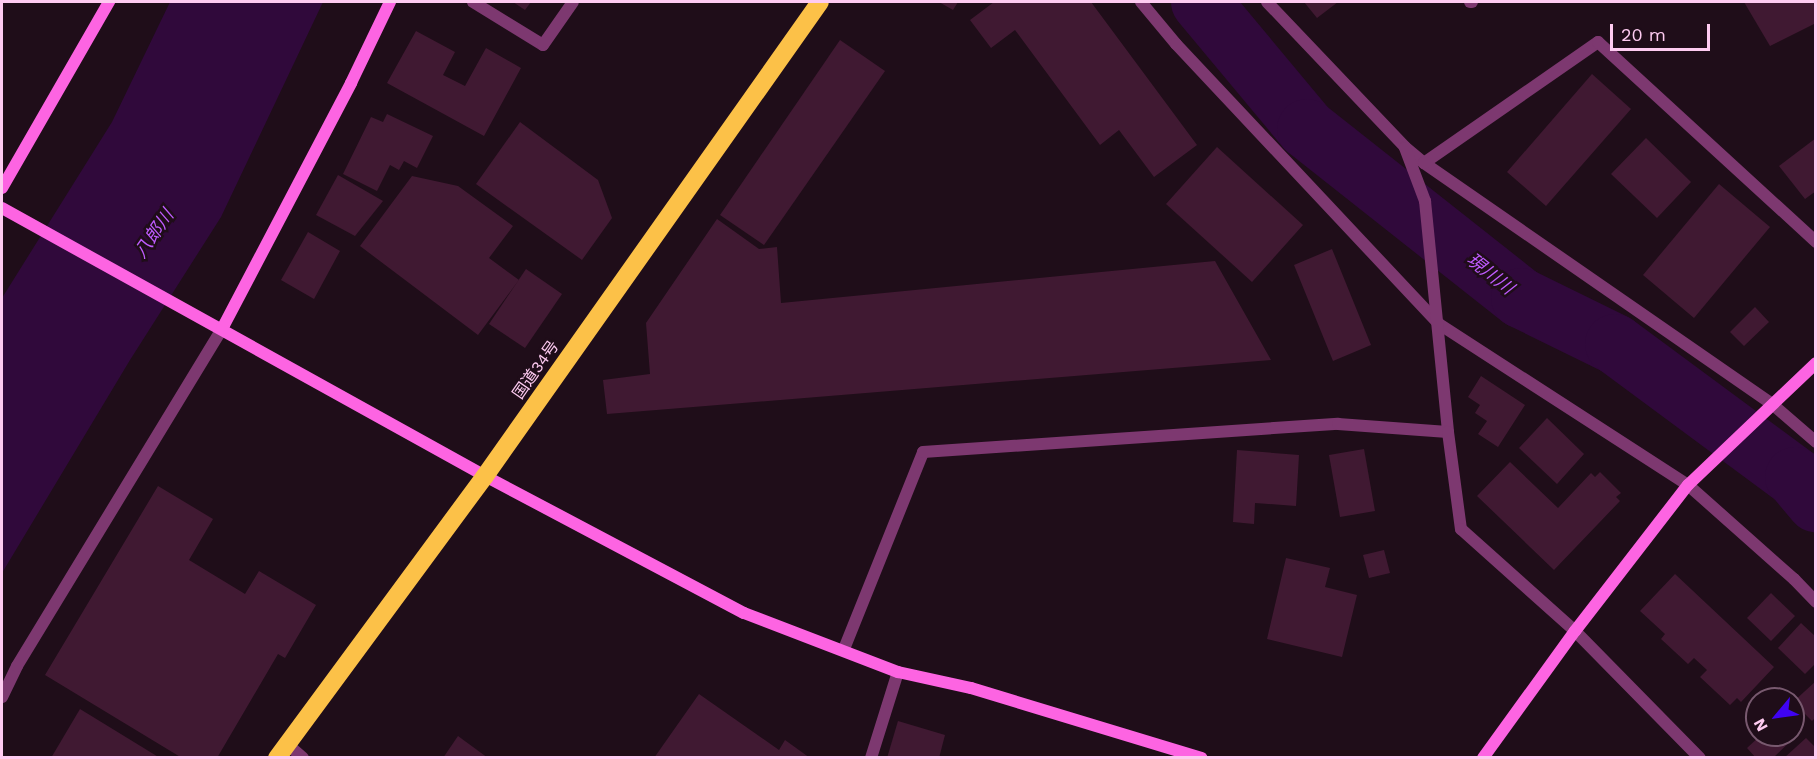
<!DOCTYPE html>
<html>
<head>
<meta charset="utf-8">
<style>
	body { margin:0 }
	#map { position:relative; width:1817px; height:759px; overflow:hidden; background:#1f0d19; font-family:"Work Sans","Noto Sans JP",sans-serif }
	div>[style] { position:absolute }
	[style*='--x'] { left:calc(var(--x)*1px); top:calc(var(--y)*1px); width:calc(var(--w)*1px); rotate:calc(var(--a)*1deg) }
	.water>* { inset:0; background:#30093b }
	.river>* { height:60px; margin:-30px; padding:0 30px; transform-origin:30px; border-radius:30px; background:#30093b }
	.building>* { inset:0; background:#401932 }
	.street>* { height:12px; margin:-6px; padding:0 6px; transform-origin:6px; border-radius:6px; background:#7d3870 }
	.secondary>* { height:12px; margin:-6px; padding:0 6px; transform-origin:6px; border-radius:6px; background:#fd64e2 }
	.highway>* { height:18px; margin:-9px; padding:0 9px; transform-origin:9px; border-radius:9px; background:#fcc148 }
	span { translate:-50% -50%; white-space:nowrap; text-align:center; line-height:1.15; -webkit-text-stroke:5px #1f0d19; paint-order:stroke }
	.street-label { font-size:16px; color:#fecbf1 }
	.water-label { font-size:18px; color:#be5bfd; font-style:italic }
	.frame { position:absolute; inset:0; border:3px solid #fecbf1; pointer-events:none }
	.north { position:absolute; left:1745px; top:687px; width:60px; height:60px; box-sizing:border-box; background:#1f0d19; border:2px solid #78596f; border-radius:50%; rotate:241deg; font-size:16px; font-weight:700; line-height:24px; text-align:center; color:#fecbf1 }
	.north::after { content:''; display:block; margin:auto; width:21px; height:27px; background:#3f03f2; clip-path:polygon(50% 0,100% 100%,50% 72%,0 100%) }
	.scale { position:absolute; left:1610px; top:24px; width:100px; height:27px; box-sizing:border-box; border:3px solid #fecbf1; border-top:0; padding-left:8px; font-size:18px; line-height:21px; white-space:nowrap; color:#fecbf1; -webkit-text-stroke:4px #1f0d19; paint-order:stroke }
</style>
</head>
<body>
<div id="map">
	<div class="water">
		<i style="clip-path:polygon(170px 2px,323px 2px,221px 217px,130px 360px,2px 573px,2px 298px,112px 122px)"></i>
	</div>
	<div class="river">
		<i style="--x:1201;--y:2;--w:165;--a:50.2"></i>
		<i style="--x:1307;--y:129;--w:273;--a:38.3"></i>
		<i style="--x:1521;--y:298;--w:105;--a:26.1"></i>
		<i style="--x:1615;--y:344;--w:224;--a:36.5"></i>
		<i style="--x:1795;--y:477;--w:33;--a:50"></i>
	</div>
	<div class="building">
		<i style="clip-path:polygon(513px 2px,531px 2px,525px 10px)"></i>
		<i style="clip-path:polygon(939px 2px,958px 2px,953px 10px)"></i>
		<i style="clip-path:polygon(994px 2px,1091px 2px,1197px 145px,1154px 177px,1119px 130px,1100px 145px,1015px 30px,991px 48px,970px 20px)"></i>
		<i style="clip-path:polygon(1304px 2px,1338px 2px,1317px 18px)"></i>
		<i style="clip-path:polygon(1744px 2px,1816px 2px,1816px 23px,1770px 46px)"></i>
		<i style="clip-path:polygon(416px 31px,455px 52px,443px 75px,465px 86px,486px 48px,521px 68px,484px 136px,387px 83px)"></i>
		<i style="clip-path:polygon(840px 40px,885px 71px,764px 245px,720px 215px)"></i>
		<i style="clip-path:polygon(1592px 74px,1631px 109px,1546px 206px,1507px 172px)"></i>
		<i style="clip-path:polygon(387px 114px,433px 136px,417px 168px,404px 161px,399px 170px,390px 165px,377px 191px,343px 174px,371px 117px,383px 122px)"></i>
		<i style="clip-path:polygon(520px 122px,598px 180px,612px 218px,582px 260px,476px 184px)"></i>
		<i style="clip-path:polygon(1646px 138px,1691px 182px,1657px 218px,1611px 174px)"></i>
		<i style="clip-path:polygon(1816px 138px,1816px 191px,1805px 199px,1779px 166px)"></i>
		<i style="clip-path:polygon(1217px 147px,1303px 225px,1252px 282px,1166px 204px)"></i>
		<i style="clip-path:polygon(338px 175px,383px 201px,355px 236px,316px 215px)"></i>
		<i style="clip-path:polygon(412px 176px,458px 186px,513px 226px,489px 258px,519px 280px,478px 335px,360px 246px)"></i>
		<i style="clip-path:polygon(1719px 184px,1770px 227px,1694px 318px,1643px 275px)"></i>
		<i style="clip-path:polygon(717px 219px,759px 249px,777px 247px,781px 303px,1215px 261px,1271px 360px,607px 414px,603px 380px,650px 374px,646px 323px)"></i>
		<i style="clip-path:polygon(308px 232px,340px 251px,314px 299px,281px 280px)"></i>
		<i style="clip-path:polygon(1332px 249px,1371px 345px,1333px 361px,1294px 265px)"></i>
		<i style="clip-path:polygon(526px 269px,562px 294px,525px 348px,489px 324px)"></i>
		<i style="clip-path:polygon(1755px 307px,1769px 322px,1744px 346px,1730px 332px)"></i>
		<i style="clip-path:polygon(1481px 376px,1525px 405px,1498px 447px,1478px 434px,1487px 421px,1475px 413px,1480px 405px,1468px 397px)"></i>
		<i style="clip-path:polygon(1547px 418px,1584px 454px,1557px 484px,1519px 448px)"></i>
		<i style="clip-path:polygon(1364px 449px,1375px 511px,1340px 517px,1329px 455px)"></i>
		<i style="clip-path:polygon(1237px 450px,1299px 455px,1296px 506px,1255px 503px,1254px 524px,1233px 522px)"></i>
		<i style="clip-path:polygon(1510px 462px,1558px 508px,1591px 473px,1595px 477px,1600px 472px,1621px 493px,1616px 497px,1620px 501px,1554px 570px,1477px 496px)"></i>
		<i style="clip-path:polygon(158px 486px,213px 519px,189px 560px,245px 594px,259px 571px,316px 605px,285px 658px,278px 654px,217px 758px,182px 758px,45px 675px)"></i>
		<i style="clip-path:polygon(1384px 550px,1390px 573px,1369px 578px,1363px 555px)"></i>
		<i style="clip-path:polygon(1286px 558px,1330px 568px,1325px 587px,1357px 595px,1342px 657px,1267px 639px)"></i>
		<i style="clip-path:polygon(1675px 574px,1774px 667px,1741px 702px,1737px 698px,1730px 705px,1700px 677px,1707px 670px,1694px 658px,1688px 664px,1661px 639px,1665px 634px,1640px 611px)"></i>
		<i style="clip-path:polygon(1771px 593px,1795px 616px,1771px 641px,1747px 618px)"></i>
		<i style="clip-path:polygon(1801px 623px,1816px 637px,1816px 663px,1805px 674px,1778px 648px)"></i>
		<i style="clip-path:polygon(1816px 681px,1816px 717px,1812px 721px,1793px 702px)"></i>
		<i style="clip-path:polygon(699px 694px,779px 750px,785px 740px,810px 758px,654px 758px)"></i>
		<i style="clip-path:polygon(80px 709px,160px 758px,51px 758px)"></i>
		<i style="clip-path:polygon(898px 721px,945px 735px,939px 758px,887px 758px)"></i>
		<i style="clip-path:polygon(1793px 725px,1800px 732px,1773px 758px,1756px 758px,1747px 748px,1761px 735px,1793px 735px)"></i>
		<i style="clip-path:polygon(458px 736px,488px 758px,443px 758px)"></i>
		<i style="clip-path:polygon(1806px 738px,1816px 748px,1816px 758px,1784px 758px)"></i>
	</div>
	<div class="street">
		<i style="--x:473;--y:2;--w:82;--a:31.6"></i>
		<i style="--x:543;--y:45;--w:52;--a:-55.1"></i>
		<i style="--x:1141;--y:2;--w:55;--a:50.2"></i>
		<i style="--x:1176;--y:44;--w:384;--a:46.8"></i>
		<i style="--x:1439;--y:324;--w:297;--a:32.9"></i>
		<i style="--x:1688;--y:485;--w:142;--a:41.6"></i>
		<i style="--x:1794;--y:579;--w:32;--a:46"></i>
		<i style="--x:1267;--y:2;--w:200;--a:46.4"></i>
		<i style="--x:1405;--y:147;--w:25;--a:40"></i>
		<i style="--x:1424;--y:163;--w:422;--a:34.7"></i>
		<i style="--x:1771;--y:403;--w:60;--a:40.9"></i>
		<i style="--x:1470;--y:2;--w:2;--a:0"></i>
		<i style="--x:1405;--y:148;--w:57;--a:69.3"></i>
		<i style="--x:1425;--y:201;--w:232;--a:84.3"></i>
		<i style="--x:1424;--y:163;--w:212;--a:-34.8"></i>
		<i style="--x:1598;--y:42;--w:296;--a:42.5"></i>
		<i style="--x:844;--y:649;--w:212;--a:-68.1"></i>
		<i style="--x:923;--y:452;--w:416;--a:-3.9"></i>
		<i style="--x:1338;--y:424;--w:110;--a:4.2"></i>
		<i style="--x:1448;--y:432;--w:98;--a:82.4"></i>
		<i style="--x:1461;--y:529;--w:153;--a:41.8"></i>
		<i style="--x:1575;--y:631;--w:178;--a:45.5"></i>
		<i style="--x:2;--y:697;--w:34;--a:-64"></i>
		<i style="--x:17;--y:666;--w:394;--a:-58.7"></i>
		<i style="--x:287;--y:744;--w:21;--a:41"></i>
		<i style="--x:871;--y:758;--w:90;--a:-72.6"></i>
	</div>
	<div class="secondary">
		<i style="--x:2;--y:188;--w:215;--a:-60.1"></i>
		<i style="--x:2;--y:208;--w:552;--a:29.02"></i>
		<i style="--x:485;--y:476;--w:293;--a:27.9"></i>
		<i style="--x:744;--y:613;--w:165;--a:21"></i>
		<i style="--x:898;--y:672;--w:75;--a:12.4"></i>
		<i style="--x:971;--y:688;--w:241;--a:16.9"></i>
		<i style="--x:222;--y:329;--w:278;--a:-62.3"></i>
		<i style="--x:351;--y:83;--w:90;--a:-64.3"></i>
		<i style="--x:1483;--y:758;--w:157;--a:-54.1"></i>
		<i style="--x:1575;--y:631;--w:185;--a:-52.3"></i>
		<i style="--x:1688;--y:485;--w:177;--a:-43.6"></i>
	</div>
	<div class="highway">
		<i style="--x:277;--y:758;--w:350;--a:-53.6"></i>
		<i style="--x:485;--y:476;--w:580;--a:-54.75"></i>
	</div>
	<div class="street-label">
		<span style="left:536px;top:370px;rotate:-55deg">国道34号</span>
	</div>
	<div class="water-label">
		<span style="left:154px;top:234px;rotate:-55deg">八郎川</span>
		<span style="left:1490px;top:274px;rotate:38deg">現川川</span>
	</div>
	<div class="frame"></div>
	<div class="north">N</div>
	<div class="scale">20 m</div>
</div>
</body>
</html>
